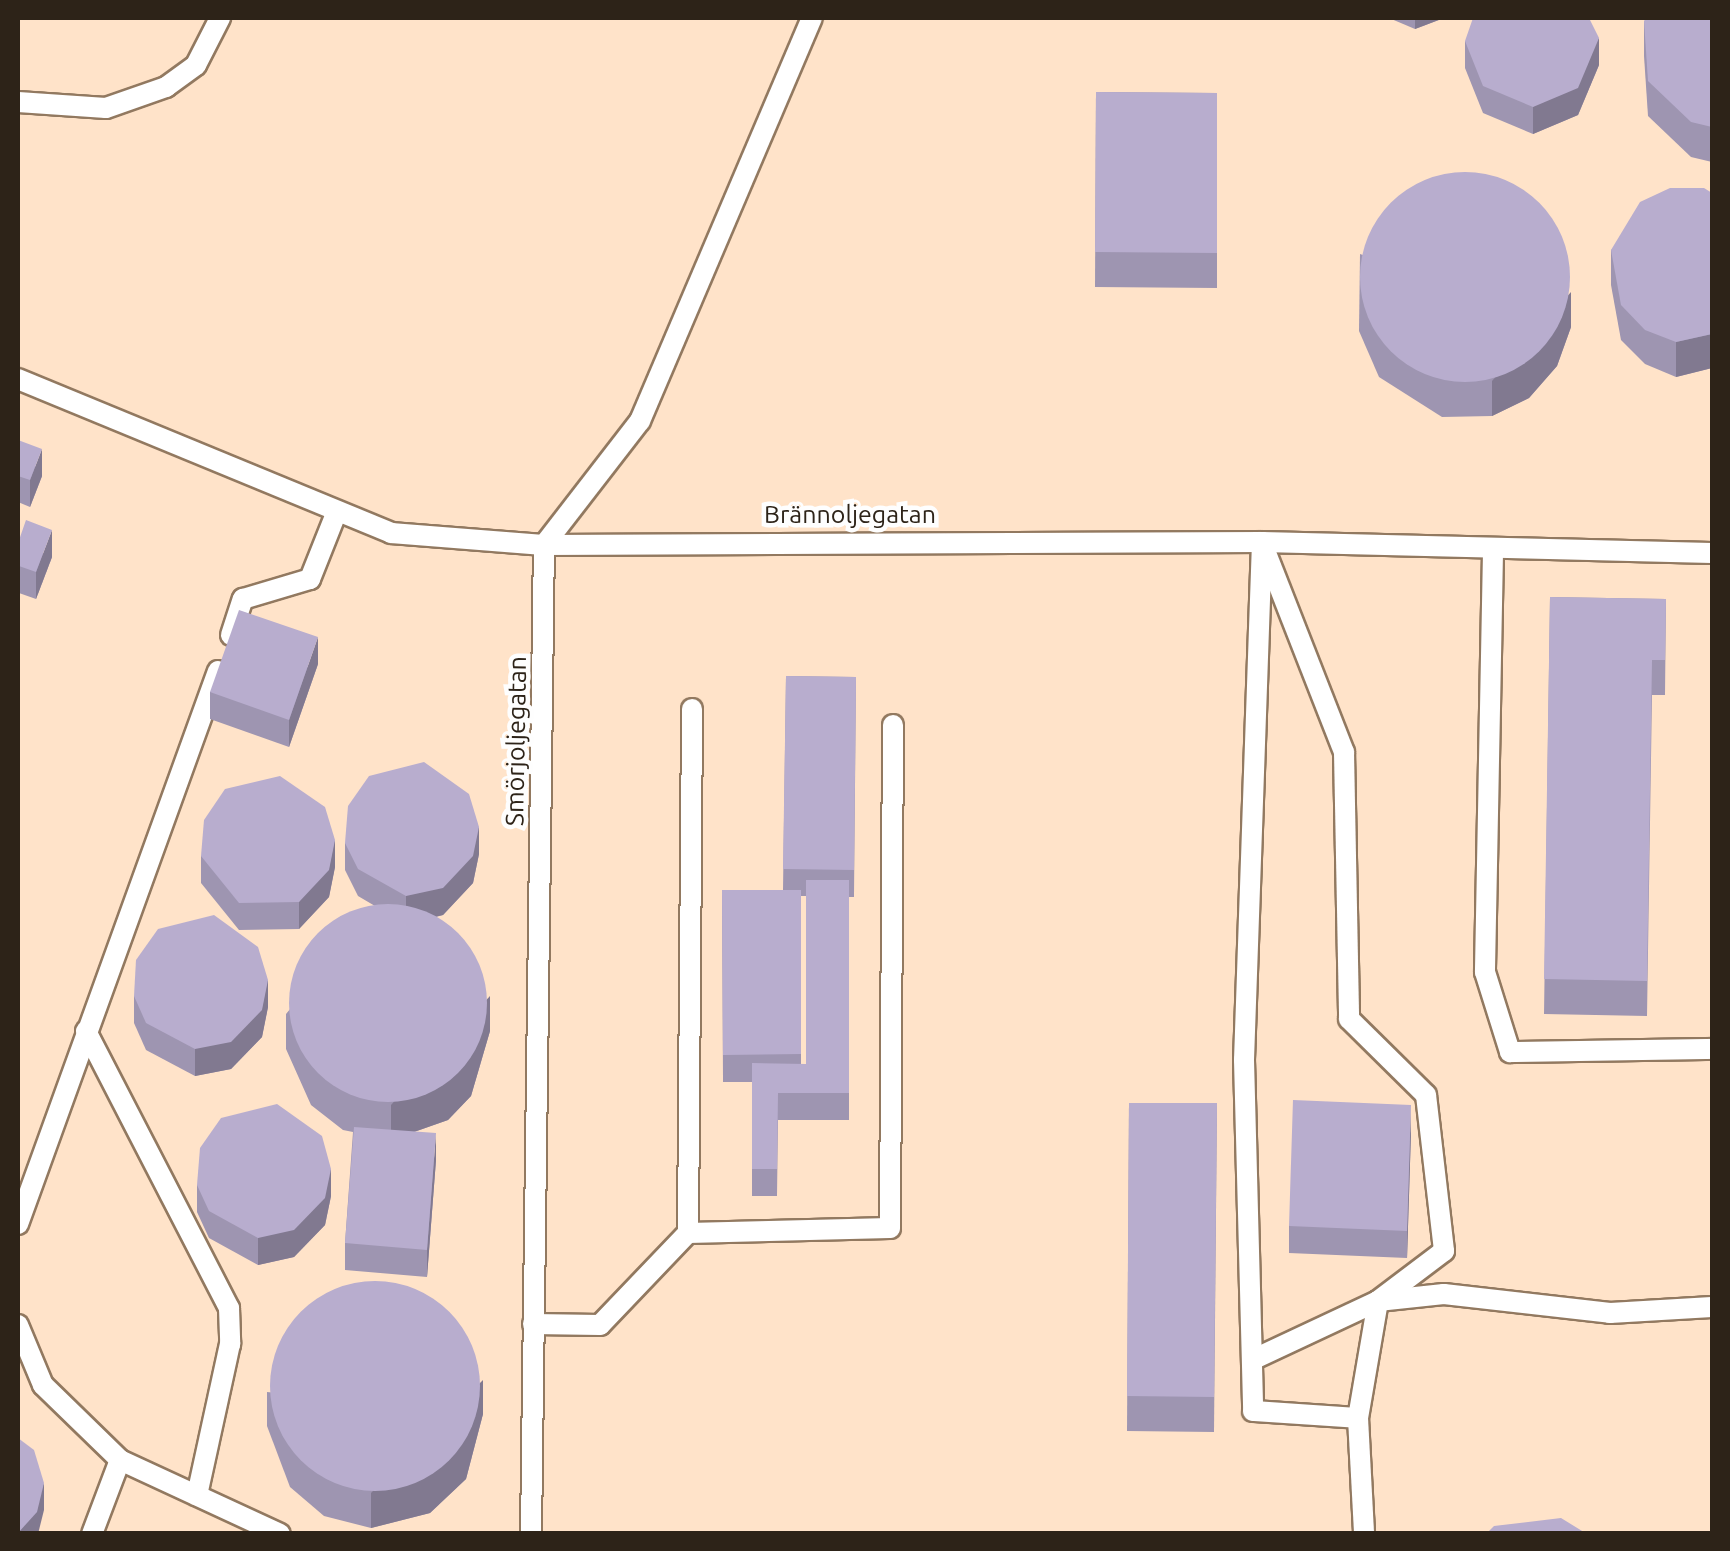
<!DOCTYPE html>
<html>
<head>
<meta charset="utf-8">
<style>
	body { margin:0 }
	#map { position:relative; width:1730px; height:1551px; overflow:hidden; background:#fed; font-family:Ubuntu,sans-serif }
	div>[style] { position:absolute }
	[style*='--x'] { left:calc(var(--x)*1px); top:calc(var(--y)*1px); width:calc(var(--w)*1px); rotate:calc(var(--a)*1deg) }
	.built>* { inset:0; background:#ffe3c9 }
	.roads { filter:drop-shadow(2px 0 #927960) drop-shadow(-2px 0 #927960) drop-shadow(0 2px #927960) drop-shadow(0 -2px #927960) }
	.service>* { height:20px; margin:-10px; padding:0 10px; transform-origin:10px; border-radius:10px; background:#fff }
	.wall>* { inset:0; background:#9e95b1 }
	.shaded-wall>* { inset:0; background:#817990 }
	.building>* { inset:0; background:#b8adce }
	.round { border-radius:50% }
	span { translate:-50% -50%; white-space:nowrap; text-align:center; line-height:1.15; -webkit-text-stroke:9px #fefefe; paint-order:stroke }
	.street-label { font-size:25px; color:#2d2318 }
	.frame { position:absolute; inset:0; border:20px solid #2d2318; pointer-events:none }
</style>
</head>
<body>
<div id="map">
	<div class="built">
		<i style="clip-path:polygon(18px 18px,1712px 18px,1712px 1533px,18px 1533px)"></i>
	</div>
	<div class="roads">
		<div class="service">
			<i style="--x:18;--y:102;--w:88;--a:3.9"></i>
			<i style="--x:106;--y:108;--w:64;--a:-19.3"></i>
			<i style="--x:166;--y:87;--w:37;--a:-36"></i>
			<i style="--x:196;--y:65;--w:53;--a:-62.9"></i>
			<i style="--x:18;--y:379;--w:404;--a:22.4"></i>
			<i style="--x:391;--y:533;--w:153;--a:4.5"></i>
			<i style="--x:544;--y:545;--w:718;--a:-0.24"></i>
			<i style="--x:1262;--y:542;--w:450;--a:1.4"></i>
			<i style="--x:1262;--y:542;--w:518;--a:91.99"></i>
			<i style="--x:1244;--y:1060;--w:351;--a:88.5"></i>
			<i style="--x:1253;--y:1411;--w:105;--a:3.8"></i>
			<i style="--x:1358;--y:1418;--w:116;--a:87"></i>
			<i style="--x:1493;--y:552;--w:420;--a:91.1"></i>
			<i style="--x:1485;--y:972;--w:84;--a:72.6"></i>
			<i style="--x:1510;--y:1052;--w:202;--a:-0.9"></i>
			<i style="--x:1266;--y:553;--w:214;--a:68.6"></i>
			<i style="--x:1344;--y:752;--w:267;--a:88.9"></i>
			<i style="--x:1349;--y:1019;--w:108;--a:44.6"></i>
			<i style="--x:1426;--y:1095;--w:157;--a:83.4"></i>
			<i style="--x:1444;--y:1251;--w:83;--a:142.9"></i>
			<i style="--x:1378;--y:1301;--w:119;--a:99.7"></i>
			<i style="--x:231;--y:635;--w:38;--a:-72"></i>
			<i style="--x:243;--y:599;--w:70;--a:-16.6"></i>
			<i style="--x:310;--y:579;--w:73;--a:-68.3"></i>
			<i style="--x:86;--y:1031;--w:312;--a:62.7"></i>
			<i style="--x:229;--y:1308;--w:36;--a:88"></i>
			<i style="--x:230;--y:1344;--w:155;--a:102.3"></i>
			<i style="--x:18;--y:1224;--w:588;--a:-70.12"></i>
			<i style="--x:688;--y:1233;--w:202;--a:-1.4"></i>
			<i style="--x:890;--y:1228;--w:503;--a:-89.66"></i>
			<i style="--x:533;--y:1324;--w:67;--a:0.9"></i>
			<i style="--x:600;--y:1325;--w:127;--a:-46.3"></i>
			<i style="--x:688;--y:1233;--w:524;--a:-89.56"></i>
			<i style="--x:18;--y:1325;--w:65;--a:67.4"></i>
			<i style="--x:43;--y:1385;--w:107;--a:44.2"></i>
			<i style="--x:1252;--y:1360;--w:139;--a:-25.1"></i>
			<i style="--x:1378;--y:1301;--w:66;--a:-6.1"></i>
			<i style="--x:1444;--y:1294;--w:167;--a:6.5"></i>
			<i style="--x:1610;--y:1313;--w:102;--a:-3.4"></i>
			<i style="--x:92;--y:1534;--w:79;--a:-69.3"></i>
			<i style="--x:120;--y:1460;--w:176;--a:24.8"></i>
			<i style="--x:531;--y:1534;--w:989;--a:-89.25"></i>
			<i style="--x:544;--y:545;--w:157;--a:-52.3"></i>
			<i style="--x:640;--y:421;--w:438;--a:-66.9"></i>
		</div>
	</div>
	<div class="wall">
		<i style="clip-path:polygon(1389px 18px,1444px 18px,1415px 29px)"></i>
		<i style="clip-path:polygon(1712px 18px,1712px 162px,1691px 157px,1648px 116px,1644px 56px,1644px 21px)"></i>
		<i style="clip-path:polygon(1465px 41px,1599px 65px,1578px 115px,1533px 134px,1483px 113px,1465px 68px)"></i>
		<i style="clip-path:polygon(1096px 92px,1217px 93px,1217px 288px,1095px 287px)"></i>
		<i style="clip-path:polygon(1712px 193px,1712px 368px,1676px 377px,1645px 364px,1621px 340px,1611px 285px,1611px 250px)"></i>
		<i style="clip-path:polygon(1360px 254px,1571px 327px,1557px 366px,1529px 398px,1492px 416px,1442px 417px,1379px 377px,1359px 331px)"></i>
		<i style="clip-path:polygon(18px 440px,42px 476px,30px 507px,18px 502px)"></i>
		<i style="clip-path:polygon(18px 543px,52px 557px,36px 599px,19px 593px)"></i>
		<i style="clip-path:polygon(1550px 597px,1666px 599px,1665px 695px,1652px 695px,1647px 1016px,1544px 1014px)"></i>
		<i style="clip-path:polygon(318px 664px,289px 747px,210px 719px,210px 692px)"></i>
		<i style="clip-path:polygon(evenodd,786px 676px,856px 677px,854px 897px,849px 897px,849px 1120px,778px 1120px,777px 1196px,752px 1196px,752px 1082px,723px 1082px,722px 890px,783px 890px,786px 676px,801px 896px,806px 896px,806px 1064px,801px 1064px,801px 896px)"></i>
		<i style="clip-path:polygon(345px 843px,479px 854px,473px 883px,443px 915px,436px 917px,490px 1031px,471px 1096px,448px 1120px,414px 1132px,436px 1160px,427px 1277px,345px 1270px,345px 1243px,353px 1132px,343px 1130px,311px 1105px,286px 1049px,286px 1014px,375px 906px,358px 896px,345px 870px)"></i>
		<i style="clip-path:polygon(201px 856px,335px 867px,329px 897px,299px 929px,239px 930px,201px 883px)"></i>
		<i style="clip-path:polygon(134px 996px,268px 1007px,262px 1037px,231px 1069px,195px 1076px,146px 1050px,134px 1023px)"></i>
		<i style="clip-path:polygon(1129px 1103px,1217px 1103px,1214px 1432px,1127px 1431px)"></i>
		<i style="clip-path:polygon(1411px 1132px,1407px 1258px,1289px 1253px,1289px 1226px)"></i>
		<i style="clip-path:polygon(197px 1185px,331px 1196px,325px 1225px,294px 1257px,258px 1265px,209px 1238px,197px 1212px)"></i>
		<i style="clip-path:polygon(267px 1392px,483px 1414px,466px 1479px,430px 1513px,371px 1528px,324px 1516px,290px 1487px,267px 1426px)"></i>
	</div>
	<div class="shaded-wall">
		<i style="clip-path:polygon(1415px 18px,1444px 18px,1415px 29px)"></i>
		<i style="clip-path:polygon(1599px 38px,1599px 65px,1578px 115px,1533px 134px,1533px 107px)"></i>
		<i style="clip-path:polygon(1571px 292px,1571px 327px,1557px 366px,1529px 398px,1492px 416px,1492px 381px)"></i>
		<i style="clip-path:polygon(1712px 334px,1712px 368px,1676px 377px,1676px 342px)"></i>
		<i style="clip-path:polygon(42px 449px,42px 476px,30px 507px,30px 480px)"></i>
		<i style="clip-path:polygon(52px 530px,52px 557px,36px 599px,36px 572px)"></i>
		<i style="clip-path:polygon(19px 566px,19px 593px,18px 598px,18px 571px)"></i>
		<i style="clip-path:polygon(318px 637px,318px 664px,289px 747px,289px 720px)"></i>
		<i style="clip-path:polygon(479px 827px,479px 854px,473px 883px,443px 915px,406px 923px,406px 896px)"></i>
		<i style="clip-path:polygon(335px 840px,335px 867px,329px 897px,299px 929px,299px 902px)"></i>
		<i style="clip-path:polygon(268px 980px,268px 1007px,262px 1037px,231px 1069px,195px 1076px,195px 1049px)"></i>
		<i style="clip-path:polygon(490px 996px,490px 1031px,471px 1096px,448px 1120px,391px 1140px,391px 1105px)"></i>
		<i style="clip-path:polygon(1411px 1105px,1411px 1132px,1407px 1258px,1407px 1231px)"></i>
		<i style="clip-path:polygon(436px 1133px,436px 1160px,427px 1277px,427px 1250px)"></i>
		<i style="clip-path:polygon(331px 1169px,331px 1196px,325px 1225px,294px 1257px,258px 1265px,258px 1238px)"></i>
		<i style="clip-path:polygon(483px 1380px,483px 1414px,466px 1479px,430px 1513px,371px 1528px,371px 1493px)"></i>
		<i style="clip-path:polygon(44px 1483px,44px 1510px,38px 1534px,18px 1534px)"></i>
	</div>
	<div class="building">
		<i style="clip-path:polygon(1473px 18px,1589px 18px,1599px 38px,1578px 88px,1533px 107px,1483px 86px,1465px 41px)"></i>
		<i style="clip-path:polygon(1646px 18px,1712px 18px,1712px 127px,1691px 122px,1648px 81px,1644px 21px)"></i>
		<i style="clip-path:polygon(1096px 92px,1217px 93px,1217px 253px,1095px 252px)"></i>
		<i class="round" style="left:1360px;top:172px;width:210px;height:210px"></i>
		<i style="clip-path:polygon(1670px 188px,1704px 188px,1712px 193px,1712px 334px,1676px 342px,1645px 330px,1621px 305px,1611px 250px,1640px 202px)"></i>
		<i style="clip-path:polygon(18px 440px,42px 449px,30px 480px,18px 476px)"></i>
		<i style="clip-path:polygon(26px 520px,52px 530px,36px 572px,19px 566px,18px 571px,18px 543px)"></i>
		<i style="clip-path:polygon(1550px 597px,1666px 599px,1665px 660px,1652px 660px,1647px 981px,1544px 979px)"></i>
		<i style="clip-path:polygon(239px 610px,318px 637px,289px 720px,210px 692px)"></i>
		<i style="clip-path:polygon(786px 676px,856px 677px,854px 870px,783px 869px)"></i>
		<i style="clip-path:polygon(424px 762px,469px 794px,479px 827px,473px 856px,443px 888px,406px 896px,358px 869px,345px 843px,348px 806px,369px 776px)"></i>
		<i style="clip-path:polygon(280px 776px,325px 807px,335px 840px,329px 870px,299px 902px,239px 903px,201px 856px,204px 820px,225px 789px)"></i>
		<i style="clip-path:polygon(806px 880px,849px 880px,849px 1093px,778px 1093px,777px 1169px,752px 1169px,752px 1063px,806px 1064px)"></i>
		<i style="clip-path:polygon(722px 890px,801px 890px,801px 1054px,723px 1055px)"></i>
		<i class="round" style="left:289px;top:904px;width:198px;height:198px"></i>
		<i style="clip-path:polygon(214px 915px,258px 947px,268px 980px,262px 1010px,231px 1042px,195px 1049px,146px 1023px,134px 996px,136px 960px,158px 929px)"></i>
		<i style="clip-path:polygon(1293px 1100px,1411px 1105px,1407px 1231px,1289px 1226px)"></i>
		<i style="clip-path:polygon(1129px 1103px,1217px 1103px,1214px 1397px,1127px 1396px)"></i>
		<i style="clip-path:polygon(277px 1104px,322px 1136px,331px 1169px,325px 1198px,294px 1230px,258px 1238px,209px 1211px,197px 1185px,200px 1148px,221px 1118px)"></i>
		<i style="clip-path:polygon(354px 1127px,436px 1133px,427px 1250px,345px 1243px)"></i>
		<i class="round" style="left:270px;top:1281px;width:210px;height:210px"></i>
		<i style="clip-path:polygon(18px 1438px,34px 1450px,44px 1483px,37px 1512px,18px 1533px)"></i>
		<i style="clip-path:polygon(1561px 1518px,1587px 1534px,1486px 1534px,1494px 1526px)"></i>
	</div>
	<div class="street-label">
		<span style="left:850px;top:514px">Brännoljegatan</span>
		<span style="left:516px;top:741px;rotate:-89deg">Smörjoljegatan</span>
	</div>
	<div class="frame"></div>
</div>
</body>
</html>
